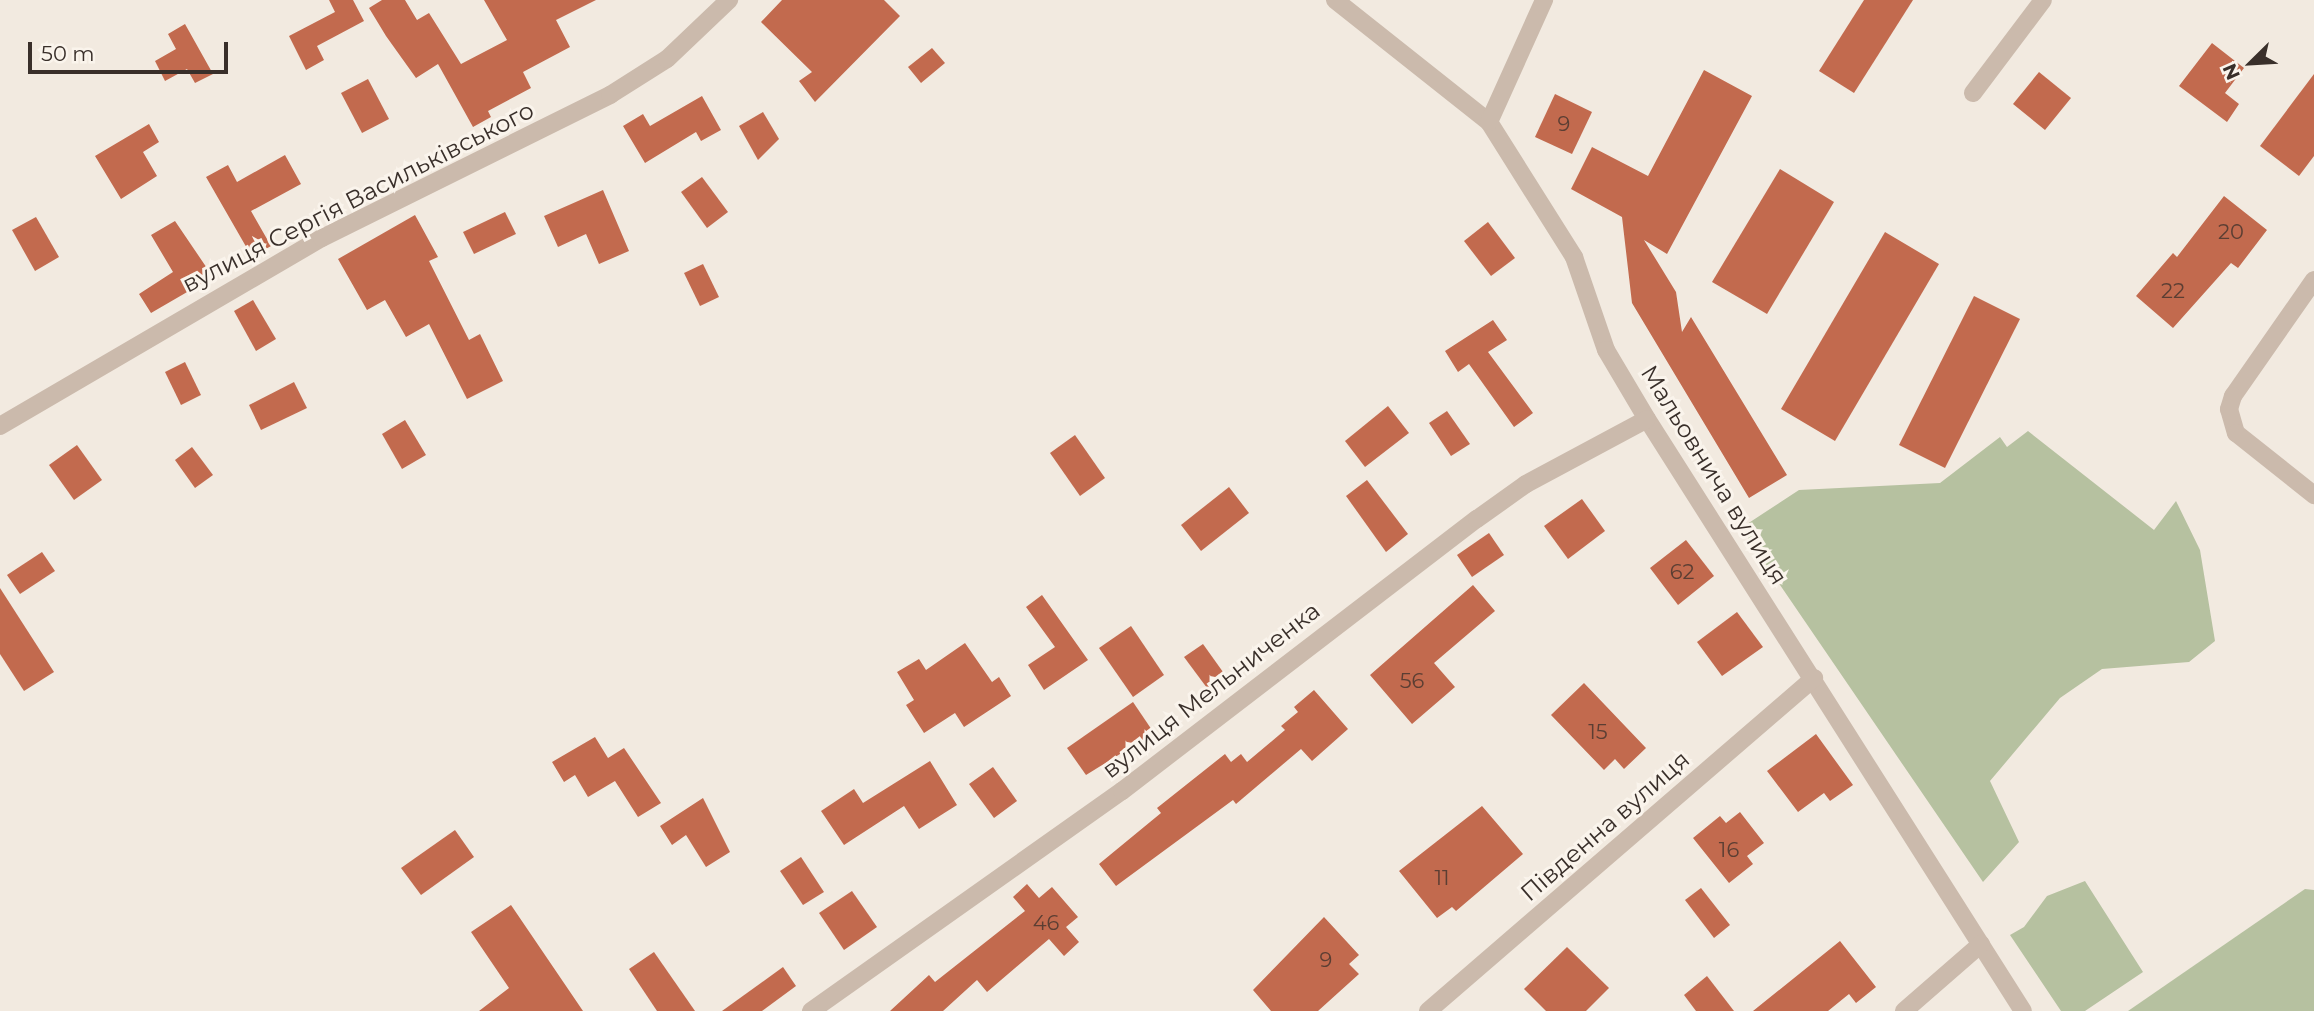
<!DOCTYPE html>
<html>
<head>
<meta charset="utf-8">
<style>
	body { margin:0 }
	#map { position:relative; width:2314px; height:1011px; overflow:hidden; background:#f2eae0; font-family:Montserrat,sans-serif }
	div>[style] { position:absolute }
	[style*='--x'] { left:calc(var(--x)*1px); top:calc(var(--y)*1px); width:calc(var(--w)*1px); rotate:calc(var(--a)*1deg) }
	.green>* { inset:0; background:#b6c1a0 }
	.building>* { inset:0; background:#c26a4e }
	.minor>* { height:18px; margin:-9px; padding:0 9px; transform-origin:9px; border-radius:9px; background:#cbbaac }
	span { translate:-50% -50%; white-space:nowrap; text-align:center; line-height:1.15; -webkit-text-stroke:6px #faf4ec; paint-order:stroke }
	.number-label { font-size:21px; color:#5b3e33 }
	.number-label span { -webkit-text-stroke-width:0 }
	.street-label { font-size:24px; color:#392f2a }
	.north { position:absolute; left:2216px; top:28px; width:70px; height:70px; -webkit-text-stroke:5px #faf4ec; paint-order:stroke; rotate:246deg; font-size:19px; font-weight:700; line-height:28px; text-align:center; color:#392f2a }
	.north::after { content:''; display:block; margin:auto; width:24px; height:32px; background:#392f2a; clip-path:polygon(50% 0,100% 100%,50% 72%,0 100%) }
	.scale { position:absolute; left:28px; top:42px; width:200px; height:32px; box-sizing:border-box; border:4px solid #392f2a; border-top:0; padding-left:9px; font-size:21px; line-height:24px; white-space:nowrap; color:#392f2a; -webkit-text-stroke:5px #faf4ec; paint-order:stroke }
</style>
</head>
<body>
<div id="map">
	<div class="green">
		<i style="clip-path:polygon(2028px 431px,2154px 530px,2176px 501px,2200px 550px,2215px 641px,2189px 662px,2102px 669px,2060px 698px,1990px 781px,2019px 842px,1983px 882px,1741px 528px,1799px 490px,1940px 483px,2000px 437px,2007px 447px)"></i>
		<i style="clip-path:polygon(2085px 881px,2143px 972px,2085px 1011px,2061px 1011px,2010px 935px,2024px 927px,2047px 896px)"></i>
		<i style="clip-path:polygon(2305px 889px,2314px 890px,2314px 1011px,2128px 1011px)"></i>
	</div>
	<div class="building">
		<i style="clip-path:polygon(329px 0,353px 0,364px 21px,317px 46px,324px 60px,306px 70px,289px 36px,335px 12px)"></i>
		<i style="clip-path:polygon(382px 0,405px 0,417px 20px,429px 13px,461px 64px,507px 40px,484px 0,596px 0,556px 20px,570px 47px,523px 72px,531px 88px,488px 111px,491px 117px,473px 127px,438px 64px,416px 78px,386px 36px,369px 8px)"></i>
		<i style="clip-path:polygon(782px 0,884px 0,900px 16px,815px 102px,799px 81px,812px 72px,761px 22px)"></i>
		<i style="clip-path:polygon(1864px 0,1913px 0,1854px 93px,1819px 71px)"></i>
		<i style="clip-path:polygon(185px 24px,213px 74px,195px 83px,187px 69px,165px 81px,155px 61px,176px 49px,168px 34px)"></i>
		<i style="clip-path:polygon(2212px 43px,2244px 68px,2225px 93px,2239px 104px,2227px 122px,2179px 86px)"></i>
		<i style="clip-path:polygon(932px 48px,945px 63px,921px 83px,908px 67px)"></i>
		<i style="clip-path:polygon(1704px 70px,1752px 96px,1667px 254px,1644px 240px,1676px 292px,1682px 332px,1691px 317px,1787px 475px,1749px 498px,1632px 303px,1622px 217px,1571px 189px,1592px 147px,1648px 176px)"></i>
		<i style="clip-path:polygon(2039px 72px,2071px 98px,2045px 130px,2013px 104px)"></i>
		<i style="clip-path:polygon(2314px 74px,2314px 156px,2299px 176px,2260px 146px)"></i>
		<i style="clip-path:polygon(368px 79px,389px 119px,362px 133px,341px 93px)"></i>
		<i style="clip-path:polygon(1555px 94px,1592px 112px,1572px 154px,1535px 137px)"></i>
		<i style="clip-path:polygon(702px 96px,721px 130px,701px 141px,696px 132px,645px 163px,623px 126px,643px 114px,650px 126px)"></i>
		<i style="clip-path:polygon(763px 112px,779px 139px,758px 160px,739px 126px)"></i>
		<i style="clip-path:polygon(149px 124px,159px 142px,143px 152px,157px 176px,121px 199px,95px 156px)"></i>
		<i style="clip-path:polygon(285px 155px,301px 184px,251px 211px,271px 246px,252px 257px,206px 177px,228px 165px,237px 182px)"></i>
		<i style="clip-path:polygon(1780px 169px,1834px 202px,1767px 314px,1712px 282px)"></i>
		<i style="clip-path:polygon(702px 177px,728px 212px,707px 228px,681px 192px)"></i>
		<i style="clip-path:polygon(603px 190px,629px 251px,599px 264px,586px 234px,558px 247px,544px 216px)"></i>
		<i style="clip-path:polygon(2224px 196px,2267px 230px,2238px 268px,2231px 263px,2173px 328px,2136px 296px,2173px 253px,2177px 257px)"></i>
		<i style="clip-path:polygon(505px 212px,516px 234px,474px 254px,463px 232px)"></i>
		<i style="clip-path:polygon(415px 215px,438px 257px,429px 261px,469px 340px,480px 334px,503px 381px,467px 399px,429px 324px,406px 337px,385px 300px,367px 310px,338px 259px)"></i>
		<i style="clip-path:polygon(36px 217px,59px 257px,35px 271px,12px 230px)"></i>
		<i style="clip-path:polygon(175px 221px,213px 277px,151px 313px,139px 294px,173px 272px,151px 235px)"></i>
		<i style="clip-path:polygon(1488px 222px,1515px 258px,1491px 276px,1464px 241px)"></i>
		<i style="clip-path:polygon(1885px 232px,1939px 264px,1835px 441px,1781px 409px)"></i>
		<i style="clip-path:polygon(703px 264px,719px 297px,700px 306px,684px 273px)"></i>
		<i style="clip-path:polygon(1974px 296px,2020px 319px,1945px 468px,1899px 445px)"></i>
		<i style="clip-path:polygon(253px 300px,276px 339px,256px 351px,234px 311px)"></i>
		<i style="clip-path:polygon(1493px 320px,1507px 340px,1488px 352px,1533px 413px,1514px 427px,1469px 364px,1458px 372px,1445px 351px)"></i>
		<i style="clip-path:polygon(185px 362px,201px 395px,181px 405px,165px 372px)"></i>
		<i style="clip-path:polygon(294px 382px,307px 408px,261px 430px,249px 405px)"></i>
		<i style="clip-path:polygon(1388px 406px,1409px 433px,1365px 467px,1345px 441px)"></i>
		<i style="clip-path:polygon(1447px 411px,1470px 444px,1451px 456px,1429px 423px)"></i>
		<i style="clip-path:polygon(405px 420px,426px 455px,402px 469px,382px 434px)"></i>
		<i style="clip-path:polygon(1075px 435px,1105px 478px,1080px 496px,1050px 453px)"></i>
		<i style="clip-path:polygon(77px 445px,102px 480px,74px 500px,49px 465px)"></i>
		<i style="clip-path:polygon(192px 447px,213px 475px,195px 488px,175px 460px)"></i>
		<i style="clip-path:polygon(1367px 480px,1408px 534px,1386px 552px,1346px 496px)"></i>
		<i style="clip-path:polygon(1229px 487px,1249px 513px,1201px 551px,1181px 525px)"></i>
		<i style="clip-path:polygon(1582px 499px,1605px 531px,1568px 559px,1544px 526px)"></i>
		<i style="clip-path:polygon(1489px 533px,1504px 555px,1472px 577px,1457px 555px)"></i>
		<i style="clip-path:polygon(1686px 540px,1714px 576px,1678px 605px,1650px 568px)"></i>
		<i style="clip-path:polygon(42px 552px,55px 571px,20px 594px,7px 575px)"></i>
		<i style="clip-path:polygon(1473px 585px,1495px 611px,1434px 663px,1455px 687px,1412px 724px,1370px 675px)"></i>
		<i style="clip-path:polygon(0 588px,54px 672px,24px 691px,0 654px)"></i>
		<i style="clip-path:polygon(1042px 595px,1088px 660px,1044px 690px,1028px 665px,1055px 647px,1026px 607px)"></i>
		<i style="clip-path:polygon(1737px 612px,1763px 647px,1722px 676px,1697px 642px)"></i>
		<i style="clip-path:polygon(1131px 626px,1164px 675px,1133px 697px,1099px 648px)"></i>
		<i style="clip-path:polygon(965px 643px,992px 682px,999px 677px,1011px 696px,964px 727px,955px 713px,924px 733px,906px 705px,914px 700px,897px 672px,919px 659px,926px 670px)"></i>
		<i style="clip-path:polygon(1203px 644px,1228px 679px,1210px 692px,1184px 657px)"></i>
		<i style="clip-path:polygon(1584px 683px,1646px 748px,1624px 769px,1615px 759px,1604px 770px,1551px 715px)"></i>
		<i style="clip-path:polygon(1314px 690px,1348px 729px,1312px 761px,1301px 749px,1236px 804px,1233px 800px,1116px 886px,1099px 864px,1161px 813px,1157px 808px,1225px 754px,1231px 762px,1241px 754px,1247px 762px,1285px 730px,1281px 726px,1298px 712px,1294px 707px)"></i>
		<i style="clip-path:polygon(1133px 702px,1154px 733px,1086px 775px,1067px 748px)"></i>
		<i style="clip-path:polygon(1816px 734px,1853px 785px,1830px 801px,1824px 793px,1798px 812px,1767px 771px)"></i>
		<i style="clip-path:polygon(595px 737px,608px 758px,624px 748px,661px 803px,638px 817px,615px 781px,588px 797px,575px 775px,564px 782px,552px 762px)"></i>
		<i style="clip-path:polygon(930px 761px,957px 805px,919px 829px,904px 806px,844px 845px,821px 811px,854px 789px,863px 803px)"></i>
		<i style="clip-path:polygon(993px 767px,1017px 801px,994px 818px,969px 784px)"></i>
		<i style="clip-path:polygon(703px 798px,730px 852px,706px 867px,686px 835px,672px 845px,660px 826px)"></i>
		<i style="clip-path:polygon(1482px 806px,1523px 854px,1456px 911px,1452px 907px,1437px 918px,1399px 871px)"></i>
		<i style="clip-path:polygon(1740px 812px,1764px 843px,1747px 856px,1753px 864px,1729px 883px,1693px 838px,1720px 816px,1726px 823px)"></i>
		<i style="clip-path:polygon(455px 830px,474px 857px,421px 895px,401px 868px)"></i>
		<i style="clip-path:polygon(801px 857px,824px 892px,803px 905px,780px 871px)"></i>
		<i style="clip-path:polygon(1027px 884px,1039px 898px,1052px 887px,1078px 917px,1066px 927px,1079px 942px,1064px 956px,1049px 939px,987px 992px,977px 980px,943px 1011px,890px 1011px,929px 975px,935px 982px,1025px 911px,1013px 897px)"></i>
		<i style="clip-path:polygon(1701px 888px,1730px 925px,1714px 938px,1685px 900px)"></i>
		<i style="clip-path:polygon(852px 891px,877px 927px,844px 950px,819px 913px)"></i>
		<i style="clip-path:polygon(511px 905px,583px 1011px,479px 1011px,509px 988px,471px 932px)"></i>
		<i style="clip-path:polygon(1324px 917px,1359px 955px,1349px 964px,1359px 974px,1318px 1011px,1271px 1011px,1253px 990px)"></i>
		<i style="clip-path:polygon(1840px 941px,1876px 987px,1856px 1003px,1849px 994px,1828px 1011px,1753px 1011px)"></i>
		<i style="clip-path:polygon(1567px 947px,1609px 988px,1586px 1011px,1546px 1011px,1524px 989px)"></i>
		<i style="clip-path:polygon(654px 952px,695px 1011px,657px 1011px,629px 969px)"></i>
		<i style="clip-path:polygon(783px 967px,796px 986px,762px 1011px,722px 1011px)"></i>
		<i style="clip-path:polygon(1707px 976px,1734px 1011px,1696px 1011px,1684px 995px)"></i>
	</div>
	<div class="minor">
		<i style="--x:1335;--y:0;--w:196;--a:38.4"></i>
		<i style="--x:1489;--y:122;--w:160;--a:57.8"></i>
		<i style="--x:1574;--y:257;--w:98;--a:71"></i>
		<i style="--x:1606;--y:350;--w:80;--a:59.3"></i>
		<i style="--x:1647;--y:419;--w:701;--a:57.58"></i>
		<i style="--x:1973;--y:93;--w:116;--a:-53"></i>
		<i style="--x:1489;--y:122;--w:134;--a:-65.7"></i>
		<i style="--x:2314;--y:280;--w:141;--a:124.9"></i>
		<i style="--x:2233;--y:396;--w:14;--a:107"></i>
		<i style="--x:2229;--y:409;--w:25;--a:74"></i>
		<i style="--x:2236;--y:433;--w:100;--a:38.5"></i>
		<i style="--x:0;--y:426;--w:373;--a:-30.3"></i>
		<i style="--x:322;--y:238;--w:322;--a:-26.4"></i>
		<i style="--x:610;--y:95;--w:67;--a:-32.3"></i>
		<i style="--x:667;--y:59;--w:86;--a:-43.6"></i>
		<i style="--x:811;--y:1011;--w:381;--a:-35.3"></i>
		<i style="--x:1122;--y:791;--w:447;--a:-37.5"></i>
		<i style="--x:1477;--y:519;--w:60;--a:-35.5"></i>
		<i style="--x:1526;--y:484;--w:137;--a:-28.2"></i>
		<i style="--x:1428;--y:1011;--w:510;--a:-40.78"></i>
		<i style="--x:1904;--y:1011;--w:102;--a:-41"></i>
	</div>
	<div class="number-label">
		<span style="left:1564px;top:124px">9</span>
		<span style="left:2231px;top:232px">20</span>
		<span style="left:2173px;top:291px">22</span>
		<span style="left:1682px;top:572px">62</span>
		<span style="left:1412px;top:681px">56</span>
		<span style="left:1598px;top:732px">15</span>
		<span style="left:1729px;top:850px">16</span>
		<span style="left:1442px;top:878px">11</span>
		<span style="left:1046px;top:923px">46</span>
		<span style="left:1326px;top:960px">9</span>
	</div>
	<div class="street-label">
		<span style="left:358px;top:197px;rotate:-27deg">вулиця Сергія Васильківського</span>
		<span style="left:1714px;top:475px;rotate:58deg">Мальовнича вулиця</span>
		<span style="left:1211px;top:690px;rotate:-38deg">вулиця Мельниченка</span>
		<span style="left:1605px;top:826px;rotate:-41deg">Південна вулиця</span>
	</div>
	<div class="north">N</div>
	<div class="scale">50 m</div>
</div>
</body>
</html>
